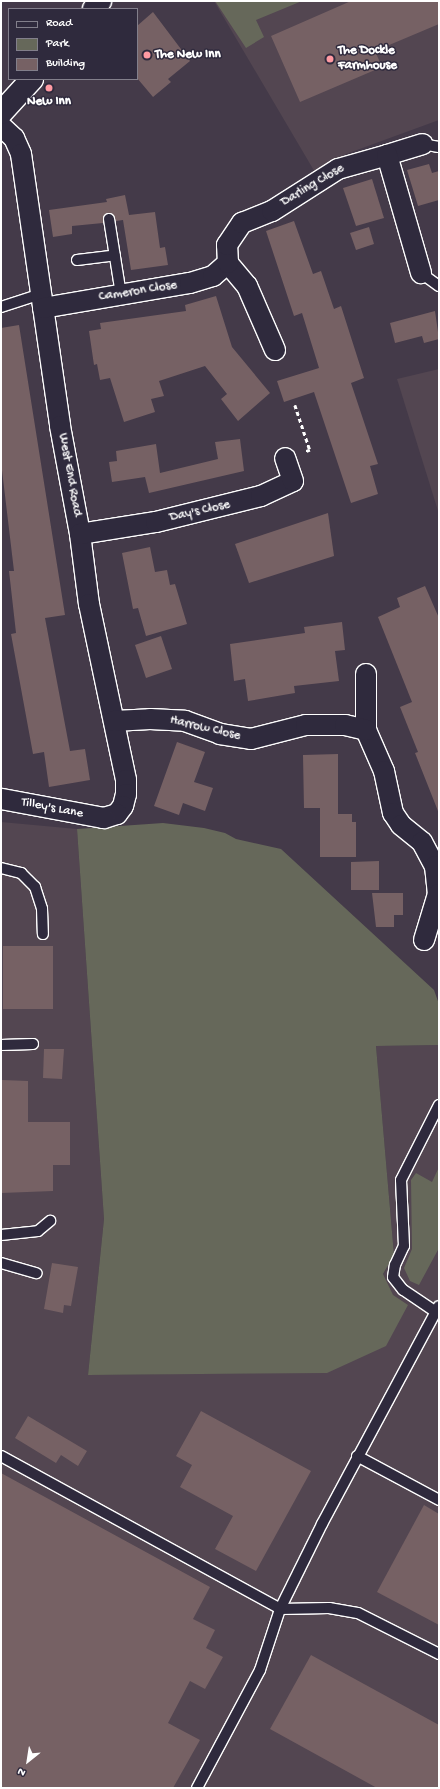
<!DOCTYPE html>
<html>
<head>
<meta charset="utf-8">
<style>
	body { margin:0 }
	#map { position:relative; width:440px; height:1789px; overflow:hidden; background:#443a49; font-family:"Gochi Hand",sans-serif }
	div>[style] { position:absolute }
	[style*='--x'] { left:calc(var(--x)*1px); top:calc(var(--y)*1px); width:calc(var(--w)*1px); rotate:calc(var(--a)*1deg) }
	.built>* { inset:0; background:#534651 }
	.green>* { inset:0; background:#66685a }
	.building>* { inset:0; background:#766164 }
	.path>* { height:2.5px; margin-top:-1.25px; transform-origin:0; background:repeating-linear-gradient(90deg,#fff 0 4px,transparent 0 7px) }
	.roads { filter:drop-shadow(1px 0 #fff) drop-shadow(-1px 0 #fff) drop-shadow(0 1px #fff) drop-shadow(0 -1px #fff) }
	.service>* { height:10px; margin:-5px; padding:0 5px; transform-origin:5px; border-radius:5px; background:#2f2a3d }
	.minor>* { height:20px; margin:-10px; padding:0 10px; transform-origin:10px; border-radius:10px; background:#2f2a3d }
	.secondary>* { height:22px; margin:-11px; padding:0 11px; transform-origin:11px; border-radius:11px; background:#2f2a3d }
	.dots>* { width:11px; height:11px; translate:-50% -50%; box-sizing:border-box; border:2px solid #2f2a3d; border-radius:50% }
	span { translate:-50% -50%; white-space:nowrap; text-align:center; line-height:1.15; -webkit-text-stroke:3px #2f2a3d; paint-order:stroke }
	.poi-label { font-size:13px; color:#fff; font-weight:700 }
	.left { translate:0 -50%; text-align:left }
	.street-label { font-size:13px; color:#fff }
	.frame { position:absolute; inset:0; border:2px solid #fff; pointer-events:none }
	.legend { position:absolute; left:8px; top:8px; width:130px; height:72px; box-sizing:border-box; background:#2f2a3d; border:1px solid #827f8b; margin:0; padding:5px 7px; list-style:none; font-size:12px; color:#fff }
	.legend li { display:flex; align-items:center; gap:8px; height:20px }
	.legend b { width:20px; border:1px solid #827f8b }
	.north { position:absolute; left:8px; top:1741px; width:40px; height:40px; -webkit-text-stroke:3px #2f2a3d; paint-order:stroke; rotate:210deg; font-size:11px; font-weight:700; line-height:16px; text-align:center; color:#fff }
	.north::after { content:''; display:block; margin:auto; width:14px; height:18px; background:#fff; clip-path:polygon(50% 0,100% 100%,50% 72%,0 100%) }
</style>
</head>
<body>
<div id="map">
	<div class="built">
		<i style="clip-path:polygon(214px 1px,439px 1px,439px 120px,346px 154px,316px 174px)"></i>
		<i style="clip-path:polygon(439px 369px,439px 514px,397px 379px)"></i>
		<i style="clip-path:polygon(1px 822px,77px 829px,104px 1219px,88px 1375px,327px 1372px,394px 1255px,376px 1046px,439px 1045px,439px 1788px,1px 1788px)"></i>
	</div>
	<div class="green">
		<i style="clip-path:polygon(215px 1px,302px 1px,256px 20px,264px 37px,246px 48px)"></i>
		<i style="clip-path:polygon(163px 823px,204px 828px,225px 833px,236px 839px,281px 849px,434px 990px,439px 1004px,439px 1045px,376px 1046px,394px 1255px,383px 1274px,393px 1295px,408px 1305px,386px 1346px,327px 1373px,88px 1375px,104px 1219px,77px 829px)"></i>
		<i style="clip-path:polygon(439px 1167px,439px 1248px,419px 1285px,410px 1281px,404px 1268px,412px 1249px,411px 1180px,416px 1173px,432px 1182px)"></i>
	</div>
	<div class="building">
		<i style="clip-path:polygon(351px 1px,439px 1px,439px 24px,375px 51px,382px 67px,300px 102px,271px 36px)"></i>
		<i style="clip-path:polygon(153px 12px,190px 61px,168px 79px,171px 82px,153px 97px,137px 78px,137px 26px)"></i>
		<i style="clip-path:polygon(429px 164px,432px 173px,439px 171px,439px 200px,418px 206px,407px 170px)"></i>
		<i style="clip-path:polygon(372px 179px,384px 218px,356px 226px,343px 188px)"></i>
		<i style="clip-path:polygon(125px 195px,129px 215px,155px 212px,160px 248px,165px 247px,168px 265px,131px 270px,123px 220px,116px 221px,111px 213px,105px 214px,103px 223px,72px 226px,72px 234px,53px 237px,49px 210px,107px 202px,106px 199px)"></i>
		<i style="clip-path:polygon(294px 221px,313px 274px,321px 271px,334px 309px,341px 306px,364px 378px,351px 383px,378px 464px,370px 466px,378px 494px,351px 503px,314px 392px,284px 402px,277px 381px,319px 368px,302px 313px,294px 316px,266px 231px)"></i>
		<i style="clip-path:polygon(369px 227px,374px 244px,356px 250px,350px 233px)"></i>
		<i style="clip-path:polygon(216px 296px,232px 347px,270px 393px,238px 421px,221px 399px,227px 394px,205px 366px,159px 381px,164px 396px,151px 399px,155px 412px,124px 422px,110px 378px,100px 380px,97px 364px,94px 365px,89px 331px,101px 329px,100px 323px,186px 311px,185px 305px)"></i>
		<i style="clip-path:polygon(435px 311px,439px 339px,424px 343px,422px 336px,395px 343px,390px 323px)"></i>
		<i style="clip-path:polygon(19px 325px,65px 615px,45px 618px,70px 751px,85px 749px,90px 780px,49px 787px,44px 752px,33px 754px,11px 634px,16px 633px,9px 571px,14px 571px,1px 462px,1px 328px)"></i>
		<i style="clip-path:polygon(240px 439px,244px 471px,149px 493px,145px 477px,112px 482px,109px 462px,117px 461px,116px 451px,156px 444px,160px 473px,218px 459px,215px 442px)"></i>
		<i style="clip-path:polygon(328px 513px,334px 556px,249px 583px,235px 544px)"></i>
		<i style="clip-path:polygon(150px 547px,155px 572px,167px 570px,170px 585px,175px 584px,187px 624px,146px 636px,138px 608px,133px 609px,122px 553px)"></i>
		<i style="clip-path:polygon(425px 586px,439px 618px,438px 811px,415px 753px,418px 752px,400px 707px,412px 702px,378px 617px,400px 607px,397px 598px)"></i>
		<i style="clip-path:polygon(342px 622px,345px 650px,335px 651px,339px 681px,294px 686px,295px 693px,248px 701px,245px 679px,234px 681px,230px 644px,305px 633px,304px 627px)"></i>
		<i style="clip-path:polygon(161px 636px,172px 669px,146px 678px,135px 645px)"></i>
		<i style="clip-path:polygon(177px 742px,205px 752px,194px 782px,213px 788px,205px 811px,183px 803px,179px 815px,154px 806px)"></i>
		<i style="clip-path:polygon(338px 754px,338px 814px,352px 814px,352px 822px,356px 822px,356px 857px,320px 857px,320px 808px,304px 808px,303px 755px)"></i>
		<i style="clip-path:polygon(379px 861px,379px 890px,351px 890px,351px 862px)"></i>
		<i style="clip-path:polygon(372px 893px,403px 893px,403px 915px,394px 915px,394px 927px,376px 927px)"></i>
		<i style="clip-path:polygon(3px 946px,53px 946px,53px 1009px,3px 1009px)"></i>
		<i style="clip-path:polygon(44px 1049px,64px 1049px,62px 1079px,43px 1078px)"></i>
		<i style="clip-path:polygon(2px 1080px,28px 1081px,28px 1122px,70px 1122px,70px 1165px,53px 1165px,53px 1191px,1px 1193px)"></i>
		<i style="clip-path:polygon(52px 1263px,78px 1267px,71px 1306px,64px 1305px,63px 1313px,44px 1309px)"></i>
		<i style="clip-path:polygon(201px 1411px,311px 1471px,256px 1571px,215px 1549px,233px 1516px,180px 1487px,192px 1465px,176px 1456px)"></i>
		<i style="clip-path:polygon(28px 1416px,87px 1451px,78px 1466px,61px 1455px,56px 1463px,15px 1438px)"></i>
		<i style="clip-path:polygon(1px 1473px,210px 1587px,193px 1619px,215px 1630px,206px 1648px,223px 1657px,205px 1689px,190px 1681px,168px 1723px,200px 1740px,173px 1788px,1px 1788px)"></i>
		<i style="clip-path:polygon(424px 1505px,439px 1514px,439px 1625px,377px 1592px)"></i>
		<i style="clip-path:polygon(311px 1655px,439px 1725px,439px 1788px,377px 1788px,270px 1729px)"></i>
	</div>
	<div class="path">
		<i style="--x:295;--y:405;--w:47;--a:71.6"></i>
		<i style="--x:310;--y:450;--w:5;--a:158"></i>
	</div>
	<div class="roads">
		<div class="service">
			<i style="--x:422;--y:144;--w:17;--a:10"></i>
			<i style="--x:109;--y:219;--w:77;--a:81"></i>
			<i style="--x:77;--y:260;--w:38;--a:-7"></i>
			<i style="--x:421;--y:273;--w:22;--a:36"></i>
			<i style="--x:1;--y:307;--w:42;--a:-18"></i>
			<i style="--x:1;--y:868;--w:21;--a:14"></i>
			<i style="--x:21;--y:873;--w:20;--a:45"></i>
			<i style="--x:35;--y:887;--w:23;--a:72"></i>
			<i style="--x:42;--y:909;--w:25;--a:88"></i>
			<i style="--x:1;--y:1045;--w:32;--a:-2"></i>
			<i style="--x:1;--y:1235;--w:37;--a:-6"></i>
			<i style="--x:38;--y:1231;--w:16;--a:-40"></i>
			<i style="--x:1;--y:1263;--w:37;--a:16"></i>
			<i style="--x:436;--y:1312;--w:40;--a:-146"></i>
			<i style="--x:403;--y:1290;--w:16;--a:-128"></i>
			<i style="--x:393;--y:1277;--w:12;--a:-81"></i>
			<i style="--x:395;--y:1265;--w:21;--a:-65"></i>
			<i style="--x:404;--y:1246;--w:66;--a:-92.6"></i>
			<i style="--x:401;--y:1180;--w:84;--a:-63.1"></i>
			<i style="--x:1;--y:1456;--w:318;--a:28.7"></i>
			<i style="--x:280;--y:1609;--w:49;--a:-1.2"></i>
			<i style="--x:329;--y:1608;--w:29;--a:10"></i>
			<i style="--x:358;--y:1613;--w:91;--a:26.8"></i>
			<i style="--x:357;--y:1456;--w:93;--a:28.2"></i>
			<i style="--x:197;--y:1788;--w:134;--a:-61.9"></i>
			<i style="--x:260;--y:1670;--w:64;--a:-71.8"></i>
			<i style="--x:280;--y:1609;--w:95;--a:-63.7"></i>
			<i style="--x:322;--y:1524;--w:247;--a:-61.8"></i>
		</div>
		<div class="minor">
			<i style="--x:1;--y:126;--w:18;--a:43"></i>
			<i style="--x:14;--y:138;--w:17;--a:66"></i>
			<i style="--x:21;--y:154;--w:275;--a:81.8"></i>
			<i style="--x:60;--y:426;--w:110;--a:79.5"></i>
			<i style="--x:80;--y:534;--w:71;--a:82.7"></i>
			<i style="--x:89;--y:604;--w:180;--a:78.1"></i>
			<i style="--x:126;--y:780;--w:14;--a:90"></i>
			<i style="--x:126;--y:794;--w:12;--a:104"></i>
			<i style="--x:123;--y:806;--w:10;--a:127"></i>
			<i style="--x:117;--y:814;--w:14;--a:163"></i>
			<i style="--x:104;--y:818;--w:105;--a:-169.5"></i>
			<i style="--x:387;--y:155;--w:37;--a:-17"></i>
			<i style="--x:43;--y:308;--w:149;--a:-9.7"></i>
			<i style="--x:190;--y:283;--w:24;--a:-17"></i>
			<i style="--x:213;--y:276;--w:20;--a:-41"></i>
			<i style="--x:275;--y:350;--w:70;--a:-113.6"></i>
			<i style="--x:247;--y:286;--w:30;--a:-130"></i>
			<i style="--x:228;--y:263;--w:18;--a:-93"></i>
			<i style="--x:227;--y:245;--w:27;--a:-56"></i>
			<i style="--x:242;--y:223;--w:32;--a:-22"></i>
			<i style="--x:272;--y:211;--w:78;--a:-32.5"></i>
			<i style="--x:338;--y:169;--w:51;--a:-15.9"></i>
			<i style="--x:387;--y:155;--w:123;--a:73.9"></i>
			<i style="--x:80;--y:534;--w:77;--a:-9"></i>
			<i style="--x:156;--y:522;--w:108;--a:-13.9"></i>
			<i style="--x:261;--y:496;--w:35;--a:-25"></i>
			<i style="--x:293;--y:481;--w:24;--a:-109"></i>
			<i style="--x:366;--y:674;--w:56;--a:90"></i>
			<i style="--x:366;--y:730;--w:45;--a:66.3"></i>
			<i style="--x:384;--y:771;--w:43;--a:77.9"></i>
			<i style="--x:393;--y:813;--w:14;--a:56"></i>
			<i style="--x:401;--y:825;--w:27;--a:39"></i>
			<i style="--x:422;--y:842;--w:27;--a:62"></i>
			<i style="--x:435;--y:866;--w:28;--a:84"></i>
			<i style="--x:438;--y:894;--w:48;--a:106.9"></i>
			<i style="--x:114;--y:721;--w:36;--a:-3"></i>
			<i style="--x:150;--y:719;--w:35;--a:3"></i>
			<i style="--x:185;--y:721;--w:37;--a:20"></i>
			<i style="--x:220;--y:734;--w:31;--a:9"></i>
			<i style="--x:251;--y:739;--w:57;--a:-14.3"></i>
			<i style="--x:306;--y:725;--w:39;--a:0"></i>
			<i style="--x:345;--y:725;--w:22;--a:13"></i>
		</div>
		<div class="secondary">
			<i style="--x:94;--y:9;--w:10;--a:-53"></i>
			<i style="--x:1;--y:113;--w:46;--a:-47.6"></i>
		</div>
	</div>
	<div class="dots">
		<i style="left:147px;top:55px;background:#ff9aa2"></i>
		<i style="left:330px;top:59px;background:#ff9aa2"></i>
		<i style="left:49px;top:88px;background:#ff9aa2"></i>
	</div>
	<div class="poi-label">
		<span class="left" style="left:338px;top:59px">The Dockle<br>Farmhouse</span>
		<span class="left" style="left:155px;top:55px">The New Inn</span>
		<span style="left:49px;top:102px">New Inn</span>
	</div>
	<div class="street-label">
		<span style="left:313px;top:186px;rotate:-31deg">Darling Close</span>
		<span style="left:138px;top:292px;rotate:-9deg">Cameron Close</span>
		<span style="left:69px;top:475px;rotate:80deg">West End Road</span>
		<span style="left:200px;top:512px;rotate:-13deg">Day's Close</span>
		<span style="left:205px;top:729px;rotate:13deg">Harrow Close</span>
		<span style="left:52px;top:809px;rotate:11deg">Tilley's Lane</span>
	</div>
	<div class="frame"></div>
	<ul class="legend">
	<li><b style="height:5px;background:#2f2a3d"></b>Road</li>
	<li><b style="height:11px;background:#66685a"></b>Park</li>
	<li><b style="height:11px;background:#766164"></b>Building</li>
	</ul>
	<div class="north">N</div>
</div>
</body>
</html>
